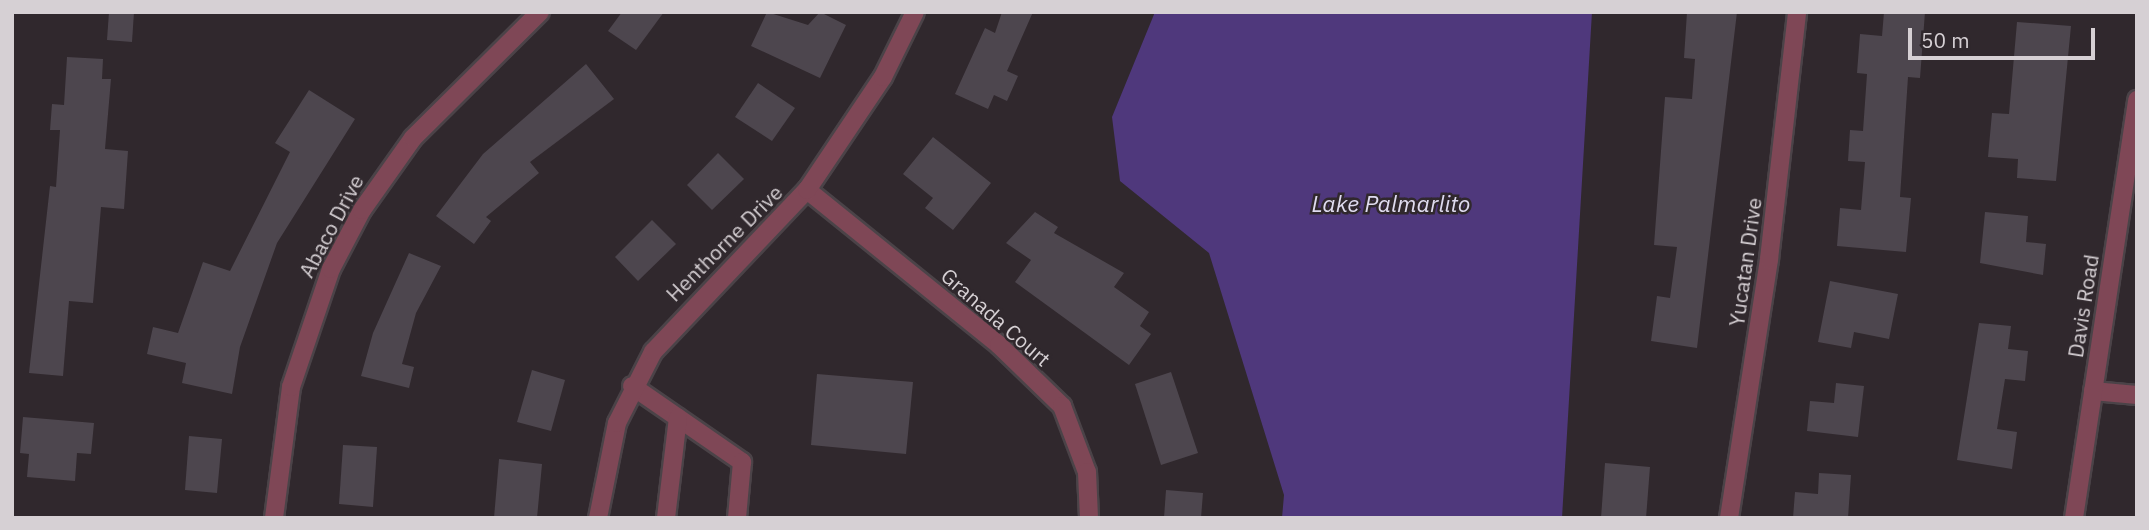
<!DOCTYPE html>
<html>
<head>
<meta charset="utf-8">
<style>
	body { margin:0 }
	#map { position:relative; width:2149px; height:530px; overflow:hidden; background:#30282d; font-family:"IBM Plex Sans",sans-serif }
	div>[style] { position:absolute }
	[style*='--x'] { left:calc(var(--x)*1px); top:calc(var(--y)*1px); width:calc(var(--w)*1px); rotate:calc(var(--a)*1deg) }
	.water>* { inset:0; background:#4f387c }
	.building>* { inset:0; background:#4d464e }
	.roads { filter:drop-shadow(2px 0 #4b4348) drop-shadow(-2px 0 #4b4348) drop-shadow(0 2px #4b4348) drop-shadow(0 -2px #4b4348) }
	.minor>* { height:18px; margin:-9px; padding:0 9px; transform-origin:9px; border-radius:9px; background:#7f4756 }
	span { translate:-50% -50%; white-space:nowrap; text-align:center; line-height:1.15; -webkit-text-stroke:5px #30282d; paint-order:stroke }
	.street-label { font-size:21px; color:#d6d0d4 }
	.water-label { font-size:23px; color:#dfdbef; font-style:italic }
	.frame { position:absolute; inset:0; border:14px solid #d6d0d4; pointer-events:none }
	.scale { position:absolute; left:1908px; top:28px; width:187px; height:32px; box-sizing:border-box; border:4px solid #d6d0d4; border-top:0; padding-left:9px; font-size:21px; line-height:24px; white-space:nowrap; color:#d6d0d4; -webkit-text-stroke:5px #30282d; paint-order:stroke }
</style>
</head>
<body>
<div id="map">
	<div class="water">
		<i style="clip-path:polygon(1155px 12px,1592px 12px,1562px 518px,1282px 518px,1284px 495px,1209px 253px,1120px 181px,1112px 117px)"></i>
	</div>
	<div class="building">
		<i style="clip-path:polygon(109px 12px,134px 12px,132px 42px,107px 40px)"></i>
		<i style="clip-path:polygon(622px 12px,664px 12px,636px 50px,608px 31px)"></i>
		<i style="clip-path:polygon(767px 12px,808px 25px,820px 12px,846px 25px,820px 78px,751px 46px)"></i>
		<i style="clip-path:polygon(1002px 12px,1033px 12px,1007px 71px,1018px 76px,1007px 101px,994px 95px,988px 109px,955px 94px,985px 28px,995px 33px)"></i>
		<i style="clip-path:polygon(1687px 12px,1737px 12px,1697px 348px,1651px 341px,1657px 296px,1670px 298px,1677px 247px,1654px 245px,1665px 97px,1692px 99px,1695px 59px,1684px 58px)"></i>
		<i style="clip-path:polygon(1884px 12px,1925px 12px,1920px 78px,1908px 77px,1900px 197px,1911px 198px,1906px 252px,1837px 246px,1840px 208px,1861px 210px,1865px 162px,1848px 161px,1850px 130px,1863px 131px,1867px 74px,1857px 73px,1860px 34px,1882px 36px)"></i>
		<i style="clip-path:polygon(2017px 22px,2071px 26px,2056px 181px,2017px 178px,2018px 159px,1988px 157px,1992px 113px,2009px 114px)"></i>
		<i style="clip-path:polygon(67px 57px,103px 59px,102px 79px,111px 79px,105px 149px,128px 151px,124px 209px,101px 207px,93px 303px,69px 301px,63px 376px,29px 373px,50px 186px,56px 187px,60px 130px,50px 130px,52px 104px,64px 105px)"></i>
		<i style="clip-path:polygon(586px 64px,614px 99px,530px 162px,539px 173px,486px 217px,491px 221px,474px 244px,436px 216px,483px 154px)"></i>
		<i style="clip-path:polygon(758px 83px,795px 108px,772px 141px,735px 117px)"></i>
		<i style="clip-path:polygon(309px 90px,355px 119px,277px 243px,240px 347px,232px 394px,182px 383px,186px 363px,147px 354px,153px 327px,178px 333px,203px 262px,230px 271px,290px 152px,275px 143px)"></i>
		<i style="clip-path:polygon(933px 137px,991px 183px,953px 230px,925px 208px,933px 198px,903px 174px)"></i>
		<i style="clip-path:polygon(718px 153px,744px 179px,712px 210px,687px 185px)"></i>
		<i style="clip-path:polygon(1035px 212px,1058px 227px,1054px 233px,1124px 273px,1114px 287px,1149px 312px,1140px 326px,1151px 334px,1129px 365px,1015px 282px,1031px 260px,1006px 243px)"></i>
		<i style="clip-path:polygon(1985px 212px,2028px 216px,2026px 242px,2046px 244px,2043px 275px,1980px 263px)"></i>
		<i style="clip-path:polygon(652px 220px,676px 244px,638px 281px,615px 257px)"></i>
		<i style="clip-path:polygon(409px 253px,441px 266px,416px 313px,402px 364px,414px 367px,409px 388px,361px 376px,373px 333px)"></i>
		<i style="clip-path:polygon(1830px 281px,1898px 294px,1889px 339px,1854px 332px,1851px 348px,1818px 342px)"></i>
		<i style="clip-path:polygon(1979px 323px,2011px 326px,2008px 349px,2028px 351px,2025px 381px,2005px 379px,1997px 429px,2017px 432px,2012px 469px,1957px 460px)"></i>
		<i style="clip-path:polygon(532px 370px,565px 380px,551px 431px,517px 422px)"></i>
		<i style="clip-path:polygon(1171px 372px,1198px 453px,1161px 465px,1135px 384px)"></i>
		<i style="clip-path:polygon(817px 374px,913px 382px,906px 454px,811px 445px)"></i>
		<i style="clip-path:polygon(1836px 383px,1864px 386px,1858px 437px,1807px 431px,1810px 401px,1834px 403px)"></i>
		<i style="clip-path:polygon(23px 417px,94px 423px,91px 454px,77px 453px,75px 481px,27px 477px,29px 454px,20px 453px)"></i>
		<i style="clip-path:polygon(189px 436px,222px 439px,217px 493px,185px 490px)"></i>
		<i style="clip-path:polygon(343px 445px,377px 447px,373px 507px,339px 504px)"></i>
		<i style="clip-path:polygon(499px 459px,542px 464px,537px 518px,494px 518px)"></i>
		<i style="clip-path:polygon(1605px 463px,1650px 467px,1646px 518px,1601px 518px)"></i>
		<i style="clip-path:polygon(1819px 473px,1851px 475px,1848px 518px,1793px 518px,1795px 492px,1818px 494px)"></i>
		<i style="clip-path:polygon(1166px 490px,1203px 493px,1201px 518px,1164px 518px)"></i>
	</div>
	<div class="roads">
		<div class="minor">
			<i style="--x:807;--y:190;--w:247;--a:38.9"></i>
			<i style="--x:999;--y:345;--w:88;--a:44.1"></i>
			<i style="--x:1062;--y:406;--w:71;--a:69.3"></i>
			<i style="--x:1087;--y:472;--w:46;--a:87.5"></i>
			<i style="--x:632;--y:386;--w:134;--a:34.6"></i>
			<i style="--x:742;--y:462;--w:56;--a:95.1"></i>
			<i style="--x:2093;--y:391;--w:44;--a:5.2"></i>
			<i style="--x:274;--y:518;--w:132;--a:-82.6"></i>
			<i style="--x:291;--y:387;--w:125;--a:-71.3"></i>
			<i style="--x:331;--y:269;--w:67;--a:-62.3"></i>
			<i style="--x:362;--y:210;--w:88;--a:-54.7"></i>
			<i style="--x:413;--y:138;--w:179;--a:-44.8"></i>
			<i style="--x:598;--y:518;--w:97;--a:-78.7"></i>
			<i style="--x:617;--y:423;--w:80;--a:-63.1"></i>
			<i style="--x:653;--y:352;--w:224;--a:-46.5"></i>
			<i style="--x:807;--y:190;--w:136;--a:-56.1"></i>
			<i style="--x:883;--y:77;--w:72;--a:-63.8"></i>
			<i style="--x:666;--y:518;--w:101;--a:-83.2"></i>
			<i style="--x:1729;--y:518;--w:262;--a:-81.2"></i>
			<i style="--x:1769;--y:259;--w:249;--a:-83.5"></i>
			<i style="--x:2074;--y:518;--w:423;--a:-81.4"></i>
		</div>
	</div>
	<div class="street-label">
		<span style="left:331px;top:226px;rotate:-62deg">Abaco Drive</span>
		<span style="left:724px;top:243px;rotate:-45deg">Henthorne Drive</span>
		<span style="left:1745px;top:262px;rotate:-82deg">Yucatan Drive</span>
		<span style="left:2083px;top:306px;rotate:-81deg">Davis Road</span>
		<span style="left:996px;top:317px;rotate:41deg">Granada Court</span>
	</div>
	<div class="water-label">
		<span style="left:1391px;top:203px">Lake Palmarlito</span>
	</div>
	<div class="frame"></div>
	<div class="scale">50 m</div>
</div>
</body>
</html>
